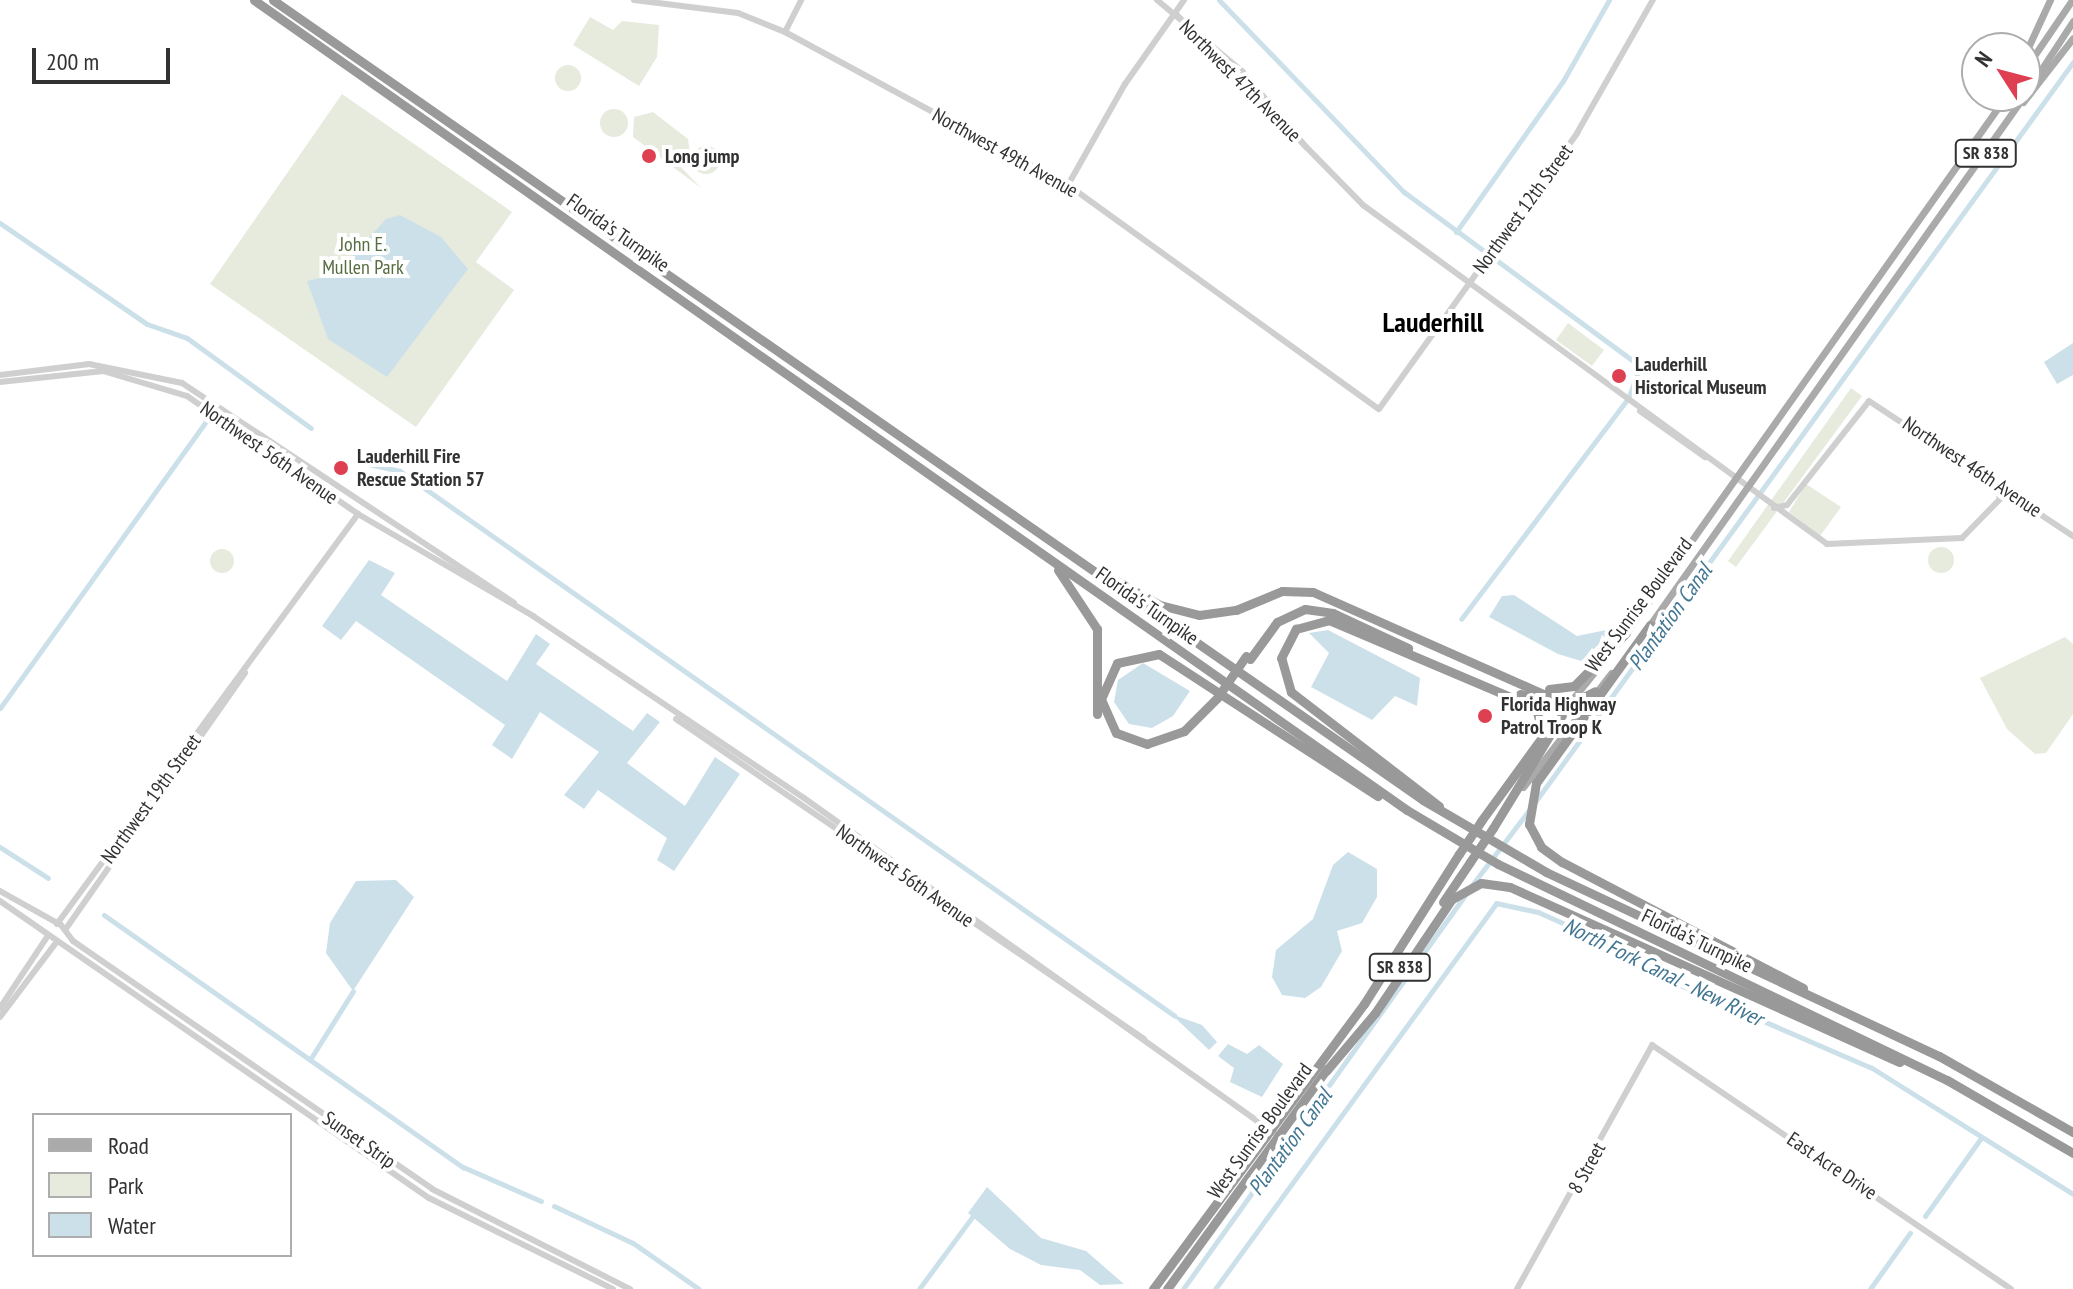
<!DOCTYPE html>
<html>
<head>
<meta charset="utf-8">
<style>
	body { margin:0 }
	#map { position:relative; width:2073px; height:1289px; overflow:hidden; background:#fff; font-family:"PT Sans Narrow",sans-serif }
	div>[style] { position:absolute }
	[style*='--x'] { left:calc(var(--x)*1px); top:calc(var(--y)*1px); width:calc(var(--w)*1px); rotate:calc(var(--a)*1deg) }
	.green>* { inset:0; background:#e6ebde }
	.round { border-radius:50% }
	.water>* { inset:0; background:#cce0ea }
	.canal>* { height:5px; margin:-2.5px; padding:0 2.5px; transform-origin:2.5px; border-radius:2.5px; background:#cce0ea }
	.minor>* { height:6px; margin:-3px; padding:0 3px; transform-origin:3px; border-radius:3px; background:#cfcfcf }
	.major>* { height:7px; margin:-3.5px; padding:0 3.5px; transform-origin:3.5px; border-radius:3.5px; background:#aaa }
	.highway>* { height:9px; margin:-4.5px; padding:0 4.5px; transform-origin:4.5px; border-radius:4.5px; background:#999 }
	.highway-bridge>* { height:9px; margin:-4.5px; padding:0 4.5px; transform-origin:4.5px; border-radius:4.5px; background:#999 }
	.dots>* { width:22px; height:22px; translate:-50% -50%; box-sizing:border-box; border:4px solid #fff; border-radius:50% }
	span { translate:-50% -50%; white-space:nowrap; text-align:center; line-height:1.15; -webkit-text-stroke:8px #fff; paint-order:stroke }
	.shield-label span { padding:2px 6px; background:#fff; border:2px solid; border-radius:6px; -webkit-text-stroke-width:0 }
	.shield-label { font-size:18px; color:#323232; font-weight:700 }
	.street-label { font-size:20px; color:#323232 }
	.poi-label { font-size:20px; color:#323232; font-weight:700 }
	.left { translate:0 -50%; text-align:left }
	.park-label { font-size:20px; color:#576d40 }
	.water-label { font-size:22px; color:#427692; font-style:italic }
	.district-label { font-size:28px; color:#000; font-weight:700 }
	.legend { position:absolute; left:32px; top:1113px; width:260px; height:144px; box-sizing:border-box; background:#fff; border:2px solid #adadad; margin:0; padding:10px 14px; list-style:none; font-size:24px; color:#323232 }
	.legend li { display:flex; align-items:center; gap:16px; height:40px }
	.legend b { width:40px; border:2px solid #adadad }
	.north { position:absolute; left:1961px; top:32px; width:80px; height:80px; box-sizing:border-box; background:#fff; border:2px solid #adadad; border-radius:50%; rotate:306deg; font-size:22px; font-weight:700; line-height:32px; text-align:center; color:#323232 }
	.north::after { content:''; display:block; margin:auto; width:28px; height:36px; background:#de3f51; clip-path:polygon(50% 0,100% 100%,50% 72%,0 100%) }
	.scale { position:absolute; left:32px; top:48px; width:138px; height:36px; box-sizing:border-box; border:4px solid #323232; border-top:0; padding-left:10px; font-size:24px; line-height:28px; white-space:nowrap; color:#323232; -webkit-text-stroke:6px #fff; paint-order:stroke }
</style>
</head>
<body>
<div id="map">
	<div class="green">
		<i style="clip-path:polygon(590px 17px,613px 30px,622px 21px,659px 25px,657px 57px,639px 86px,573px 45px)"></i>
		<i class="round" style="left:555px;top:65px;width:26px;height:26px"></i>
		<i style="clip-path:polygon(342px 94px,512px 212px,476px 262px,514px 290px,416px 427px,210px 284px)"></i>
		<i class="round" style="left:600px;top:109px;width:28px;height:28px"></i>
		<i style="clip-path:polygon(653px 112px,688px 139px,690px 153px,678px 164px,701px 188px,633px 137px,634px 117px)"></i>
		<i class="round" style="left:692px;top:146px;width:28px;height:28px"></i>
		<i style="clip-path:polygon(1568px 323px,1604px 350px,1592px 366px,1556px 340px)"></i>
		<i style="clip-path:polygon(1851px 388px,1862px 396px,1736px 567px,1728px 561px)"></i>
		<i style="clip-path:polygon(1806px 484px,1841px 507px,1820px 536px,1789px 512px)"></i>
		<i class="round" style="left:1928px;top:547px;width:26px;height:26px"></i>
		<i class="round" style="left:210px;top:549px;width:24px;height:24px"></i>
		<i style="clip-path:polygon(2065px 637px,2073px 644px,2073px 714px,2046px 753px,2035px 754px,2007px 729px,1980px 678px)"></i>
	</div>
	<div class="water">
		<i style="clip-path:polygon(400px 215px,441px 237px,468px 269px,387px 377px,328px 339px,307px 281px,336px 274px,386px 219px)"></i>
		<i style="clip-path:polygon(2073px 343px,2073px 375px,2057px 384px,2044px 362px)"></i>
		<i style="clip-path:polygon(369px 560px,395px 573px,381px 595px,507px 681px,536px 634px,550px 644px,536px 664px,633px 731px,647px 713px,660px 722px,627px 763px,685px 806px,715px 757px,740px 774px,674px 871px,657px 860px,667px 838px,598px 790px,584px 809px,564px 795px,599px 752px,540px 712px,512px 759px,492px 745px,505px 725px,356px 621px,341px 640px,322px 626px)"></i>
		<i style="clip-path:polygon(1514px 595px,1577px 636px,1616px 628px,1581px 661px,1558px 654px,1489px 617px,1502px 596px)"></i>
		<i style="clip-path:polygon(1328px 630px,1420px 678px,1417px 706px,1395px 696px,1372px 720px,1311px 687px,1329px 653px,1309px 633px)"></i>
		<i style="clip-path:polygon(1143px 663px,1190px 691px,1173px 716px,1152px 728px,1129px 724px,1114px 702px,1118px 680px)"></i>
		<i style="clip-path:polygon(1348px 852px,1377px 869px,1377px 897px,1362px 923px,1337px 931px,1342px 951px,1321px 987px,1305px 998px,1282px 995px,1272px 977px,1276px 950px,1313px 919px,1333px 865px)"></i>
		<i style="clip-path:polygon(396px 880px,414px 897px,353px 991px,326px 953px,330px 923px,356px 881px)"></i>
		<i style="clip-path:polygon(1171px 1014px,1202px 1025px,1217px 1042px,1209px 1050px)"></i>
		<i style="clip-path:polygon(1228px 1044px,1247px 1054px,1259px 1045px,1283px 1064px,1262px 1097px,1230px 1082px,1234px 1068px,1218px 1056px)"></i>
		<i style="clip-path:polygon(987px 1187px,1041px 1238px,1086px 1251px,1124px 1284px,1100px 1285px,1080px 1270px,1041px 1265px,1010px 1249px,968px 1213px)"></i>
	</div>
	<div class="canal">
		<i style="--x:1219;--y:0;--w:267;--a:46.1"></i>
		<i style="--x:1404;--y:192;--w:293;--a:36.4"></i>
		<i style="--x:1640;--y:366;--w:33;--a:110"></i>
		<i style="--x:1629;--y:397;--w:278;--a:127.1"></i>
		<i style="--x:0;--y:223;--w:178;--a:34.5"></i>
		<i style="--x:147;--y:324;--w:42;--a:19.3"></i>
		<i style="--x:187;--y:338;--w:153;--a:36"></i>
		<i style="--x:1456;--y:232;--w:185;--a:-54.7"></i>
		<i style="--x:1563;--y:81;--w:93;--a:-60.4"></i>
		<i style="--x:360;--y:462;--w:41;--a:12.7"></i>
		<i style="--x:400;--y:471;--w:947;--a:35.12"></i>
		<i style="--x:0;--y:708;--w:351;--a:-54.3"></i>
		<i style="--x:1535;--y:802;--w:915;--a:-53.98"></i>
		<i style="--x:0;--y:847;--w:57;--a:32.9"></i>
		<i style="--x:1472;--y:885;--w:94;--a:-52.8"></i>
		<i style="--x:104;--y:915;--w:439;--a:35.1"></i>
		<i style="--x:463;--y:1167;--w:85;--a:23.6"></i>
		<i style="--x:311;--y:1058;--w:79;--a:-57.9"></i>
		<i style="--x:554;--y:1206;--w:87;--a:25.1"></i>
		<i style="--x:633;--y:1243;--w:80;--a:34.9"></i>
		<i style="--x:1925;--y:1216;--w:96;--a:-54.3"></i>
		<i style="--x:919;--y:1289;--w:89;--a:-53.6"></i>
		<i style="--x:1183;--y:1289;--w:487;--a:-54.4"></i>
		<i style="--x:1215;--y:1289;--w:477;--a:-53.9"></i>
		<i style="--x:1496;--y:903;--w:43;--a:12.1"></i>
		<i style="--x:1538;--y:912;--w:145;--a:24.1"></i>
		<i style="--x:1670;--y:971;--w:17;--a:54"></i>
		<i style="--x:1680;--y:985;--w:209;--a:23.4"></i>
		<i style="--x:1872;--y:1068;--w:237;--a:32.1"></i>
		<i style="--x:1870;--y:1289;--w:69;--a:-54.5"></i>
	</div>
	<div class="minor">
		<i style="--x:634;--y:0;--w:105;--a:7.1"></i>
		<i style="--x:738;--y:13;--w:51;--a:22"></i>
		<i style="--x:785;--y:32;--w:322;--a:28.4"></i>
		<i style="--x:1068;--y:185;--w:383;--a:35.8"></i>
		<i style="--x:1379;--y:409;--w:340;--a:-54.3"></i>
		<i style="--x:1577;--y:133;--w:153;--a:-60.3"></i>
		<i style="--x:1157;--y:0;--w:111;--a:39.9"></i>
		<i style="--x:1242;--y:71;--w:99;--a:49.9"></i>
		<i style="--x:1175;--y:13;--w:269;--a:45.6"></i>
		<i style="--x:1363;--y:205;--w:575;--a:36.15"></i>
		<i style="--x:1827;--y:544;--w:135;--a:-2.5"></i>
		<i style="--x:1962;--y:538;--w:54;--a:-45.7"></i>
		<i style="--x:2000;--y:499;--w:18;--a:-109"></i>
		<i style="--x:785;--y:32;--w:36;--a:-63"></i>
		<i style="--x:1068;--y:185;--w:116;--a:-60.6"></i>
		<i style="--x:1125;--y:84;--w:103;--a:-54.9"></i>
		<i style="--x:0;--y:375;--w:90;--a:-7"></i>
		<i style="--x:89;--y:364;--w:95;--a:11.5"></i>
		<i style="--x:182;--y:383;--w:398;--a:33.5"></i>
		<i style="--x:0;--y:382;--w:104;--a:-6.1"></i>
		<i style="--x:103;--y:371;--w:88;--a:16.6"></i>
		<i style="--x:187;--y:396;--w:208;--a:34.6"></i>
		<i style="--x:358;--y:514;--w:203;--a:30.2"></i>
		<i style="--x:533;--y:616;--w:326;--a:33.9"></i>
		<i style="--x:804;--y:798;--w:581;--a:35.47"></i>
		<i style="--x:1640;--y:411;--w:80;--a:35.3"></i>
		<i style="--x:1774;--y:508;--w:13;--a:-13"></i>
		<i style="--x:1787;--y:505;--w:132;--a:-51.7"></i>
		<i style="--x:1869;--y:401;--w:245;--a:33.5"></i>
		<i style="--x:676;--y:719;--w:567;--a:34.36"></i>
		<i style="--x:0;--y:891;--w:70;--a:29.1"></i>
		<i style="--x:61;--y:925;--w:20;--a:53"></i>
		<i style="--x:73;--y:941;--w:436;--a:34.6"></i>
		<i style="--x:432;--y:1189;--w:222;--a:26.8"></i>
		<i style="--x:0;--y:901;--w:522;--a:34.7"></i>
		<i style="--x:429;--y:1198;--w:205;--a:26.3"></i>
		<i style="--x:57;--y:924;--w:509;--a:-53.72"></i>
		<i style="--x:65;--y:930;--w:314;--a:-55"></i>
		<i style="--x:0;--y:1008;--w:85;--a:-56.5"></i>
		<i style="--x:0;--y:1017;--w:91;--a:-53"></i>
		<i style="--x:1517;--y:1289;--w:279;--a:-61"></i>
		<i style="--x:1652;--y:1045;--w:434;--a:34.2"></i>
	</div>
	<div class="major">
		<i style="--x:2025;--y:54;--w:60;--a:-65.2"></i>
		<i style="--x:2025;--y:69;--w:83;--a:-55.7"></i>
		<i style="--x:2033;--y:82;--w:73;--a:-56.7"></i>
		<i style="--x:2023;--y:102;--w:81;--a:-52"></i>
		<i style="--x:1649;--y:626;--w:649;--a:-54.72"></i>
		<i style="--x:1624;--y:636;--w:661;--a:-54.72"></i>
		<i style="--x:1571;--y:701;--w:51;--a:-51.3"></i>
		<i style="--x:1523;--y:787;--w:144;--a:-52.3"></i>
	</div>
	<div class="highway">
		<i style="--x:254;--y:0;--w:1409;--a:35.09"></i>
		<i style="--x:1407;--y:810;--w:106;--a:30.7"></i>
		<i style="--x:1498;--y:864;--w:498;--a:25.7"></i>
		<i style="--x:1947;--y:1080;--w:146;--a:30.1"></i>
		<i style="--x:273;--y:0;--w:1401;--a:34.82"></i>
		<i style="--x:1423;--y:800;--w:143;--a:30.3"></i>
		<i style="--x:1546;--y:872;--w:434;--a:25.1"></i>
		<i style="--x:1939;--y:1056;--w:154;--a:29.6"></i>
		<i style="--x:1058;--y:570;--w:71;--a:56.5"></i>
		<i style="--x:1097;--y:629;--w:85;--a:90"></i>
		<i style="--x:1113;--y:579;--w:54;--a:29"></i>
		<i style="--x:1160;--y:605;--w:40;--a:14.4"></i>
		<i style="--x:1199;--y:615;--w:37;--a:-8"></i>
		<i style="--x:1236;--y:610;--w:50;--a:-22.4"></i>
		<i style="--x:1282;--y:591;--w:31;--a:2"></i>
		<i style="--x:1313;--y:592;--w:279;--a:23.9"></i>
		<i style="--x:1650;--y:625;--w:195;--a:125.8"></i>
		<i style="--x:1536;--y:783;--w:42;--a:99.7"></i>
		<i style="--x:1529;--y:824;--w:26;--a:62"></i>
		<i style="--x:1541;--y:847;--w:26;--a:36"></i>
		<i style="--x:1562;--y:862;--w:272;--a:27.6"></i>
		<i style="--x:1250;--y:659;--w:46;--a:-53.9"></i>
		<i style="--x:1277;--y:622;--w:31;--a:-25"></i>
		<i style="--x:1305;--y:609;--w:28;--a:8"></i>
		<i style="--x:1333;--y:613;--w:83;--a:25"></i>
		<i style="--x:1549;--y:689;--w:25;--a:-7"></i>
		<i style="--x:1574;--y:686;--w:74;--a:-45.5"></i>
		<i style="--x:1520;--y:694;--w:49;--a:12.9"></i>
		<i style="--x:1568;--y:705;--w:30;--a:-27"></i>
		<i style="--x:1217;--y:698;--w:47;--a:135"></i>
		<i style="--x:1184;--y:731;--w:39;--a:161"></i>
		<i style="--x:1147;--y:744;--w:33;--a:-160"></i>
		<i style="--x:1116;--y:733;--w:37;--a:-114"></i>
		<i style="--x:1101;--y:699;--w:39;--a:-66"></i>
		<i style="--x:1117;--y:663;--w:43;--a:-12.1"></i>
		<i style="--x:1159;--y:654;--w:261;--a:33"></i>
		<i style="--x:1439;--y:806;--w:187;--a:-142.4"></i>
		<i style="--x:1291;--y:692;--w:35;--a:-106"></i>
		<i style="--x:1281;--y:658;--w:33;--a:-63"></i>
		<i style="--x:1296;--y:629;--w:34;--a:-15"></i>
		<i style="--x:1329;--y:620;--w:225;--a:23"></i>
		<i style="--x:1536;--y:708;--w:29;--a:76"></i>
		<i style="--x:1543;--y:736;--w:105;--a:126.1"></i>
		<i style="--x:1493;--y:828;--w:144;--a:-58.6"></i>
		<i style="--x:1443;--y:902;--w:48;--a:-56"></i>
		<i style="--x:1326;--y:1071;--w:76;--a:-49.8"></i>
		<i style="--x:1375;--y:1013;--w:138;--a:-56"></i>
		<i style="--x:1452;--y:899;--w:33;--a:-29"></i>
		<i style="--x:1481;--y:883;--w:29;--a:8"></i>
		<i style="--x:1510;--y:887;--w:427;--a:24.2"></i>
		<i style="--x:1153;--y:1289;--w:355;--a:-53.5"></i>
		<i style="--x:1364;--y:1004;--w:178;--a:-57.7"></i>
		<i style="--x:1167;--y:1289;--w:272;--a:-54"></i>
	</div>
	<div class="highway-bridge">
		<i style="--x:1217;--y:698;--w:51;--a:-55.4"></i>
		<i style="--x:1459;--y:854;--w:40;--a:-56"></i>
		<i style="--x:1470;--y:862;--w:41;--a:-55.9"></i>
	</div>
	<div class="dots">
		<i style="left:649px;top:156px;background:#de3f51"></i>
		<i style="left:1619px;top:376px;background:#de3f51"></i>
		<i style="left:341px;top:468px;background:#de3f51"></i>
		<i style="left:1485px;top:716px;background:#de3f51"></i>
	</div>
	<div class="shield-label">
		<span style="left:1986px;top:153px">SR 838</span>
		<span style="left:1400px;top:967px">SR 838</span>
	</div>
	<div class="street-label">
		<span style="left:1240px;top:81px;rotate:45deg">Northwest 47th Avenue</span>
		<span style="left:1005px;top:153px;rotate:29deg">Northwest 49th Avenue</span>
		<span style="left:1523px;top:209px;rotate:-54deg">Northwest 12th Street</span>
		<span style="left:618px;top:233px;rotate:35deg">Florida's Turnpike</span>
		<span style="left:269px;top:453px;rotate:35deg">Northwest 56th Avenue</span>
		<span style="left:1972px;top:467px;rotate:34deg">Northwest 46th Avenue</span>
		<span style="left:1639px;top:605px;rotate:-53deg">West Sunrise Boulevard</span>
		<span style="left:1147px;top:606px;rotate:35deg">Florida's Turnpike</span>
		<span style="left:151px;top:799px;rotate:-54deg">Northwest 19th Street</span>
		<span style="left:905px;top:876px;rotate:35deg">Northwest 56th Avenue</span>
		<span style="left:1697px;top:941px;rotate:26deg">Florida's Turnpike</span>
		<span style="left:1260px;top:1131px;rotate:-54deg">West Sunrise Boulevard</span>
		<span style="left:359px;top:1140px;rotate:35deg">Sunset Strip</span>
		<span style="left:1832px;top:1166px;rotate:34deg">East Acre Drive</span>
		<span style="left:1587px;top:1168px;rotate:-61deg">8 Street</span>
	</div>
	<div class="poi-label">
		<span class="left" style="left:665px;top:156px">Long jump</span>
		<span class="left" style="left:1635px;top:376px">Lauderhill<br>Historical Museum</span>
		<span class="left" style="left:357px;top:468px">Lauderhill Fire<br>Rescue Station 57</span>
		<span class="left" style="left:1501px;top:716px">Florida Highway<br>Patrol Troop K</span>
	</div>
	<div class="park-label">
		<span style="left:363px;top:256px">John E.<br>Mullen Park</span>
	</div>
	<div class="water-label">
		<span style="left:1670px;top:617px;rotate:-54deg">Plantation Canal</span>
		<span style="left:1663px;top:972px;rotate:26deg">North Fork Canal - New River</span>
		<span style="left:1290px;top:1142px;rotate:-54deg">Plantation Canal</span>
	</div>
	<div class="district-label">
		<span style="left:1433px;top:322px">Lauderhill</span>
	</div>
	<ul class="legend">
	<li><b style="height:10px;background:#aaa"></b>Road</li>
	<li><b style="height:22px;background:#e6ebde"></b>Park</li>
	<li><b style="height:22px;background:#cce0ea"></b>Water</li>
	</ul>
	<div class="north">N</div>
	<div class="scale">200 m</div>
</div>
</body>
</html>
